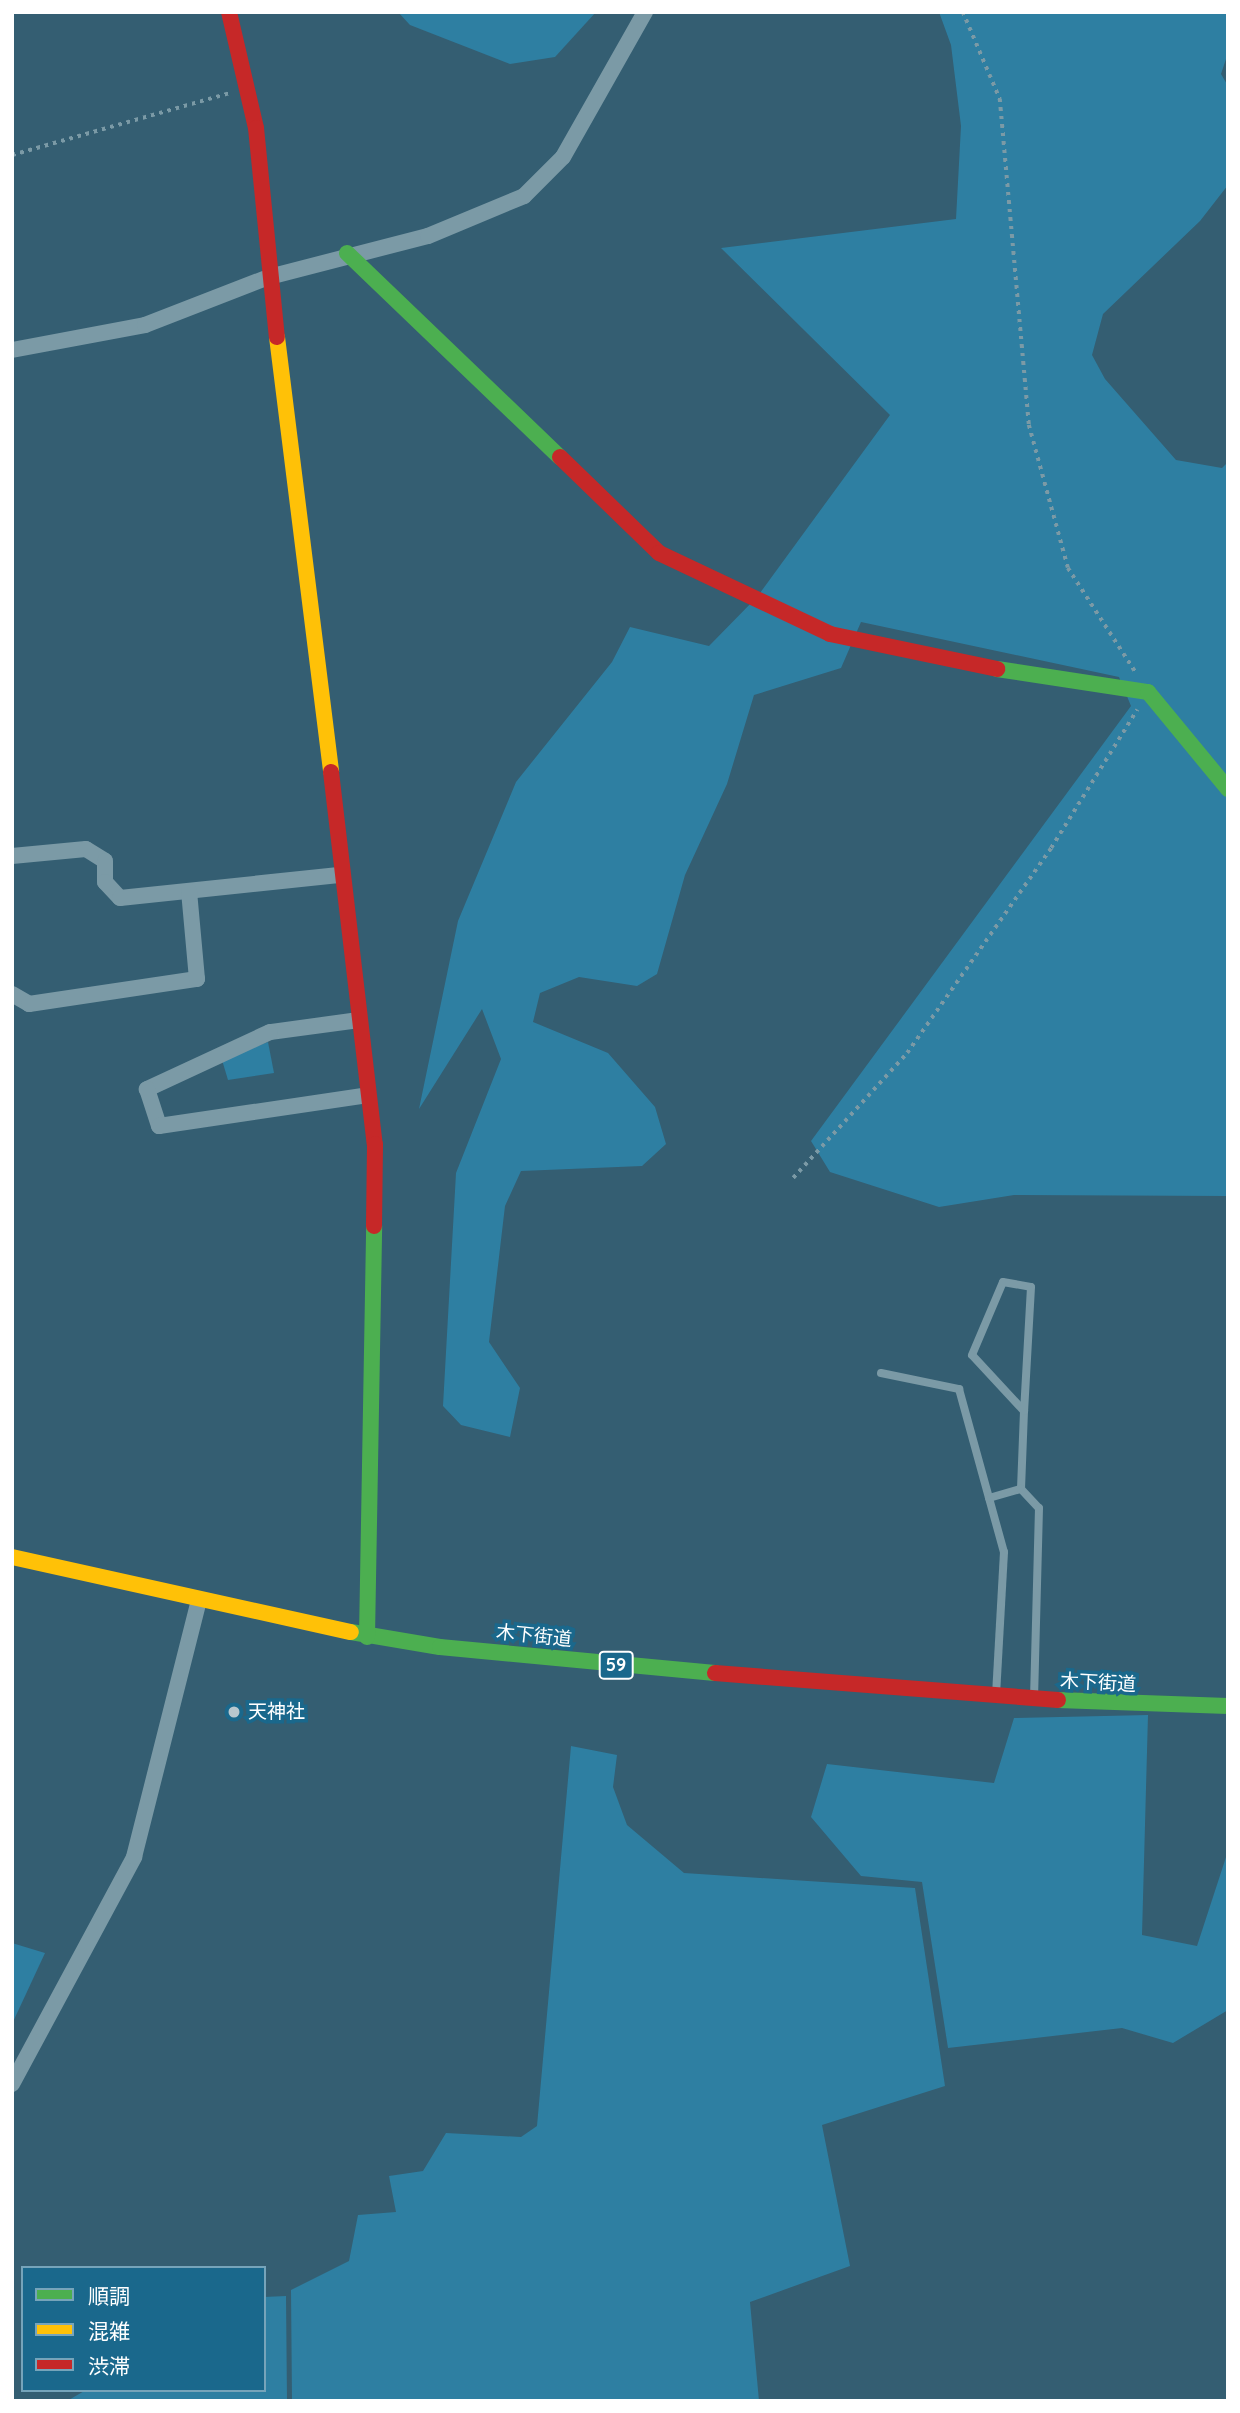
<!DOCTYPE html>
<html>
<head>
<meta charset="utf-8">
<style>
	body { margin:0 }
	#map { position:relative; width:1240px; height:2413px; overflow:hidden; background:#345e72; font-family:Quicksand,"Noto Sans JP",sans-serif }
	div>[style] { position:absolute }
	[style*='--x'] { left:calc(var(--x)*1px); top:calc(var(--y)*1px); width:calc(var(--w)*1px); rotate:calc(var(--a)*1deg) }
	.green>* { inset:0; background:#2e7fa2 }
	.path>* { height:3.5px; margin-top:-1.75px; transform-origin:0; background:repeating-linear-gradient(90deg,#7b9aa6 0 3.5px,transparent 0 8.5px) }
	.lane>* { height:8px; margin:-4px; padding:0 4px; transform-origin:4px; border-radius:4px; background:#7b9aa6 }
	.street>* { height:16px; margin:-8px; padding:0 8px; transform-origin:8px; border-radius:8px; background:#7b9aa6 }
	.fast>* { height:16px; margin:-8px; padding:0 8px; transform-origin:8px; border-radius:8px; background:#4caf50 }
	.slow>* { height:16px; margin:-8px; padding:0 8px; transform-origin:8px; border-radius:8px; background:#ffc107 }
	.jam>* { height:16px; margin:-8px; padding:0 8px; transform-origin:8px; border-radius:8px; background:#c62828 }
	.dots>* { width:19px; height:19px; translate:-50% -50%; box-sizing:border-box; border:4px solid #1a688c; border-radius:50% }
	span { translate:-50% -50%; white-space:nowrap; text-align:center; line-height:1.15; -webkit-text-stroke:7px #1a688c; paint-order:stroke }
	.shield-label span { padding:2px 5px; background:#1a688c; border:2px solid; border-radius:5px; -webkit-text-stroke-width:0 }
	.shield-label { font-size:18px; color:#fff; font-weight:700 }
	.street-label { font-size:19px; color:#fff }
	.poi-label { font-size:19px; color:#fff }
	.left { translate:0 -50%; text-align:left }
	.frame { position:absolute; inset:0; border:14px solid #fff; pointer-events:none }
	.legend { position:absolute; left:21px; top:2266px; width:245px; height:126px; box-sizing:border-box; background:#1a688c; border:2px solid #76a4ba; margin:0; padding:9px 12px; list-style:none; font-size:21px; color:#fff }
	.legend li { display:flex; align-items:center; gap:14px; height:35px }
	.legend b { width:35px; border:2px solid #76a4ba }
</style>
</head>
<body>
<div id="map">
	<div class="green">
		<i style="clip-path:polygon(398px 12px,596px 12px,555px 57px,510px 64px,410px 25px)"></i>
		<i style="clip-path:polygon(939px 12px,1228px 12px,1228px 53px,1221px 74px,1228px 86px,1228px 185px,1200px 221px,1103px 314px,1092px 355px,1105px 379px,1176px 460px,1222px 468px,1228px 462px,1228px 1196px,1014px 1195px,939px 1207px,830px 1172px,811px 1141px,1131px 706px,1119px 677px,861px 622px,841px 668px,754px 695px,727px 784px,685px 875px,657px 974px,637px 986px,579px 977px,540px 993px,533px 1022px,608px 1053px,655px 1107px,666px 1144px,642px 1166px,521px 1171px,505px 1206px,489px 1342px,520px 1388px,510px 1437px,461px 1425px,443px 1406px,456px 1173px,501px 1059px,482px 1009px,419px 1109px,458px 921px,516px 782px,612px 662px,630px 627px,709px 646px,757px 597px,890px 415px,721px 248px,956px 219px,961px 126px,951px 45px)"></i>
		<i style="clip-path:polygon(268px 1042px,274px 1073px,228px 1080px,222px 1060px)"></i>
		<i style="clip-path:polygon(1148px 1715px,1142px 1935px,1197px 1946px,1228px 1851px,1228px 2010px,1173px 2043px,1122px 2028px,948px 2048px,922px 1882px,861px 1876px,811px 1817px,827px 1764px,994px 1783px,1014px 1718px)"></i>
		<i style="clip-path:polygon(571px 1746px,617px 1755px,613px 1787px,627px 1825px,684px 1873px,915px 1888px,945px 2086px,822px 2125px,850px 2266px,750px 2302px,759px 2401px,292px 2401px,291px 2290px,349px 2261px,358px 2215px,396px 2212px,389px 2176px,423px 2171px,446px 2133px,521px 2137px,537px 2126px)"></i>
		<i style="clip-path:polygon(12px 1943px,45px 1953px,12px 2024px)"></i>
		<i style="clip-path:polygon(286px 2296px,287px 2401px,67px 2401px,86px 2390px,264px 2390px,264px 2297px)"></i>
	</div>
	<div class="path">
		<i style="--x:963;--y:12;--w:95;--a:67"></i>
		<i style="--x:1000;--y:99;--w:327;--a:84.9"></i>
		<i style="--x:1029;--y:425;--w:148;--a:74.7"></i>
		<i style="--x:1068;--y:568;--w:123;--a:57"></i>
		<i style="--x:12;--y:155;--w:226;--a:-15.9"></i>
		<i style="--x:793;--y:1178;--w:169;--a:-47.6"></i>
		<i style="--x:907;--y:1053;--w:251;--a:-54.9"></i>
		<i style="--x:1051;--y:848;--w:163;--a:-58.1"></i>
	</div>
	<div class="lane">
		<i style="--x:881;--y:1373;--w:80;--a:11.6"></i>
		<i style="--x:959;--y:1389;--w:169;--a:74.6"></i>
		<i style="--x:1004;--y:1552;--w:142;--a:93.2"></i>
		<i style="--x:1021;--y:1489;--w:78;--a:-87.8"></i>
		<i style="--x:1024;--y:1411;--w:76;--a:-132.9"></i>
		<i style="--x:972;--y:1355;--w:79;--a:-67"></i>
		<i style="--x:1003;--y:1282;--w:28;--a:10"></i>
		<i style="--x:1031;--y:1287;--w:124;--a:93.2"></i>
		<i style="--x:989;--y:1498;--w:33;--a:-16"></i>
		<i style="--x:1021;--y:1489;--w:26;--a:47"></i>
		<i style="--x:1039;--y:1508;--w:189;--a:91.5"></i>
	</div>
	<div class="street">
		<i style="--x:12;--y:350;--w:135;--a:-10.6"></i>
		<i style="--x:145;--y:325;--w:133;--a:-21.2"></i>
		<i style="--x:269;--y:277;--w:164;--a:-14.5"></i>
		<i style="--x:428;--y:236;--w:104;--a:-22.6"></i>
		<i style="--x:524;--y:196;--w:55;--a:-45"></i>
		<i style="--x:563;--y:157;--w:167;--a:-60.5"></i>
		<i style="--x:12;--y:856;--w:74;--a:-5.4"></i>
		<i style="--x:86;--y:849;--w:22;--a:32"></i>
		<i style="--x:105;--y:861;--w:21;--a:90"></i>
		<i style="--x:105;--y:882;--w:22;--a:47"></i>
		<i style="--x:120;--y:898;--w:220;--a:-6"></i>
		<i style="--x:12;--y:994;--w:20;--a:30"></i>
		<i style="--x:29;--y:1004;--w:170;--a:-8.5"></i>
		<i style="--x:197;--y:979;--w:88;--a:-95.2"></i>
		<i style="--x:359;--y:1020;--w:90;--a:172.3"></i>
		<i style="--x:270;--y:1032;--w:136;--a:155.1"></i>
		<i style="--x:147;--y:1089;--w:39;--a:72"></i>
		<i style="--x:159;--y:1126;--w:211;--a:-8.4"></i>
		<i style="--x:12;--y:2084;--w:258;--a:-61.7"></i>
		<i style="--x:134;--y:1857;--w:264;--a:-75.8"></i>
	</div>
	<div class="fast">
		<i style="--x:347;--y:253;--w:295;--a:43.8"></i>
		<i style="--x:997;--y:669;--w:153;--a:8.7"></i>
		<i style="--x:1148;--y:692;--w:126;--a:50.5"></i>
		<i style="--x:351;--y:1632;--w:90;--a:9.6"></i>
		<i style="--x:440;--y:1647;--w:276;--a:5.4"></i>
		<i style="--x:367;--y:1637;--w:411;--a:-89"></i>
		<i style="--x:1058;--y:1700;--w:170;--a:2"></i>
	</div>
	<div class="slow">
		<i style="--x:277;--y:337;--w:438;--a:82.9"></i>
		<i style="--x:12;--y:1557;--w:347;--a:12.5"></i>
	</div>
	<div class="jam">
		<i style="--x:229;--y:12;--w:119;--a:76.9"></i>
		<i style="--x:256;--y:128;--w:210;--a:84.3"></i>
		<i style="--x:560;--y:457;--w:138;--a:44.1"></i>
		<i style="--x:659;--y:553;--w:189;--a:25.3"></i>
		<i style="--x:830;--y:634;--w:171;--a:11.8"></i>
		<i style="--x:331;--y:772;--w:375;--a:83.3"></i>
		<i style="--x:375;--y:1144;--w:82;--a:90.7"></i>
		<i style="--x:715;--y:1673;--w:344;--a:4.5"></i>
	</div>
	<div class="dots">
		<i style="left:234px;top:1712px;background:#b8c7ce"></i>
	</div>
	<div class="shield-label">
		<span style="left:616px;top:1665px">59</span>
	</div>
	<div class="street-label">
		<span style="left:534px;top:1636px;rotate:6deg">木下街道</span>
		<span style="left:1098px;top:1683px;rotate:3deg">木下街道</span>
	</div>
	<div class="poi-label">
		<span class="left" style="left:248px;top:1712px">天神社</span>
	</div>
	<div class="frame"></div>
	<ul class="legend">
	<li><b style="height:9px;background:#4caf50"></b>順調</li>
	<li><b style="height:9px;background:#ffc107"></b>混雑</li>
	<li><b style="height:9px;background:#c62828"></b>渋滞</li>
	</ul>
</div>
</body>
</html>
